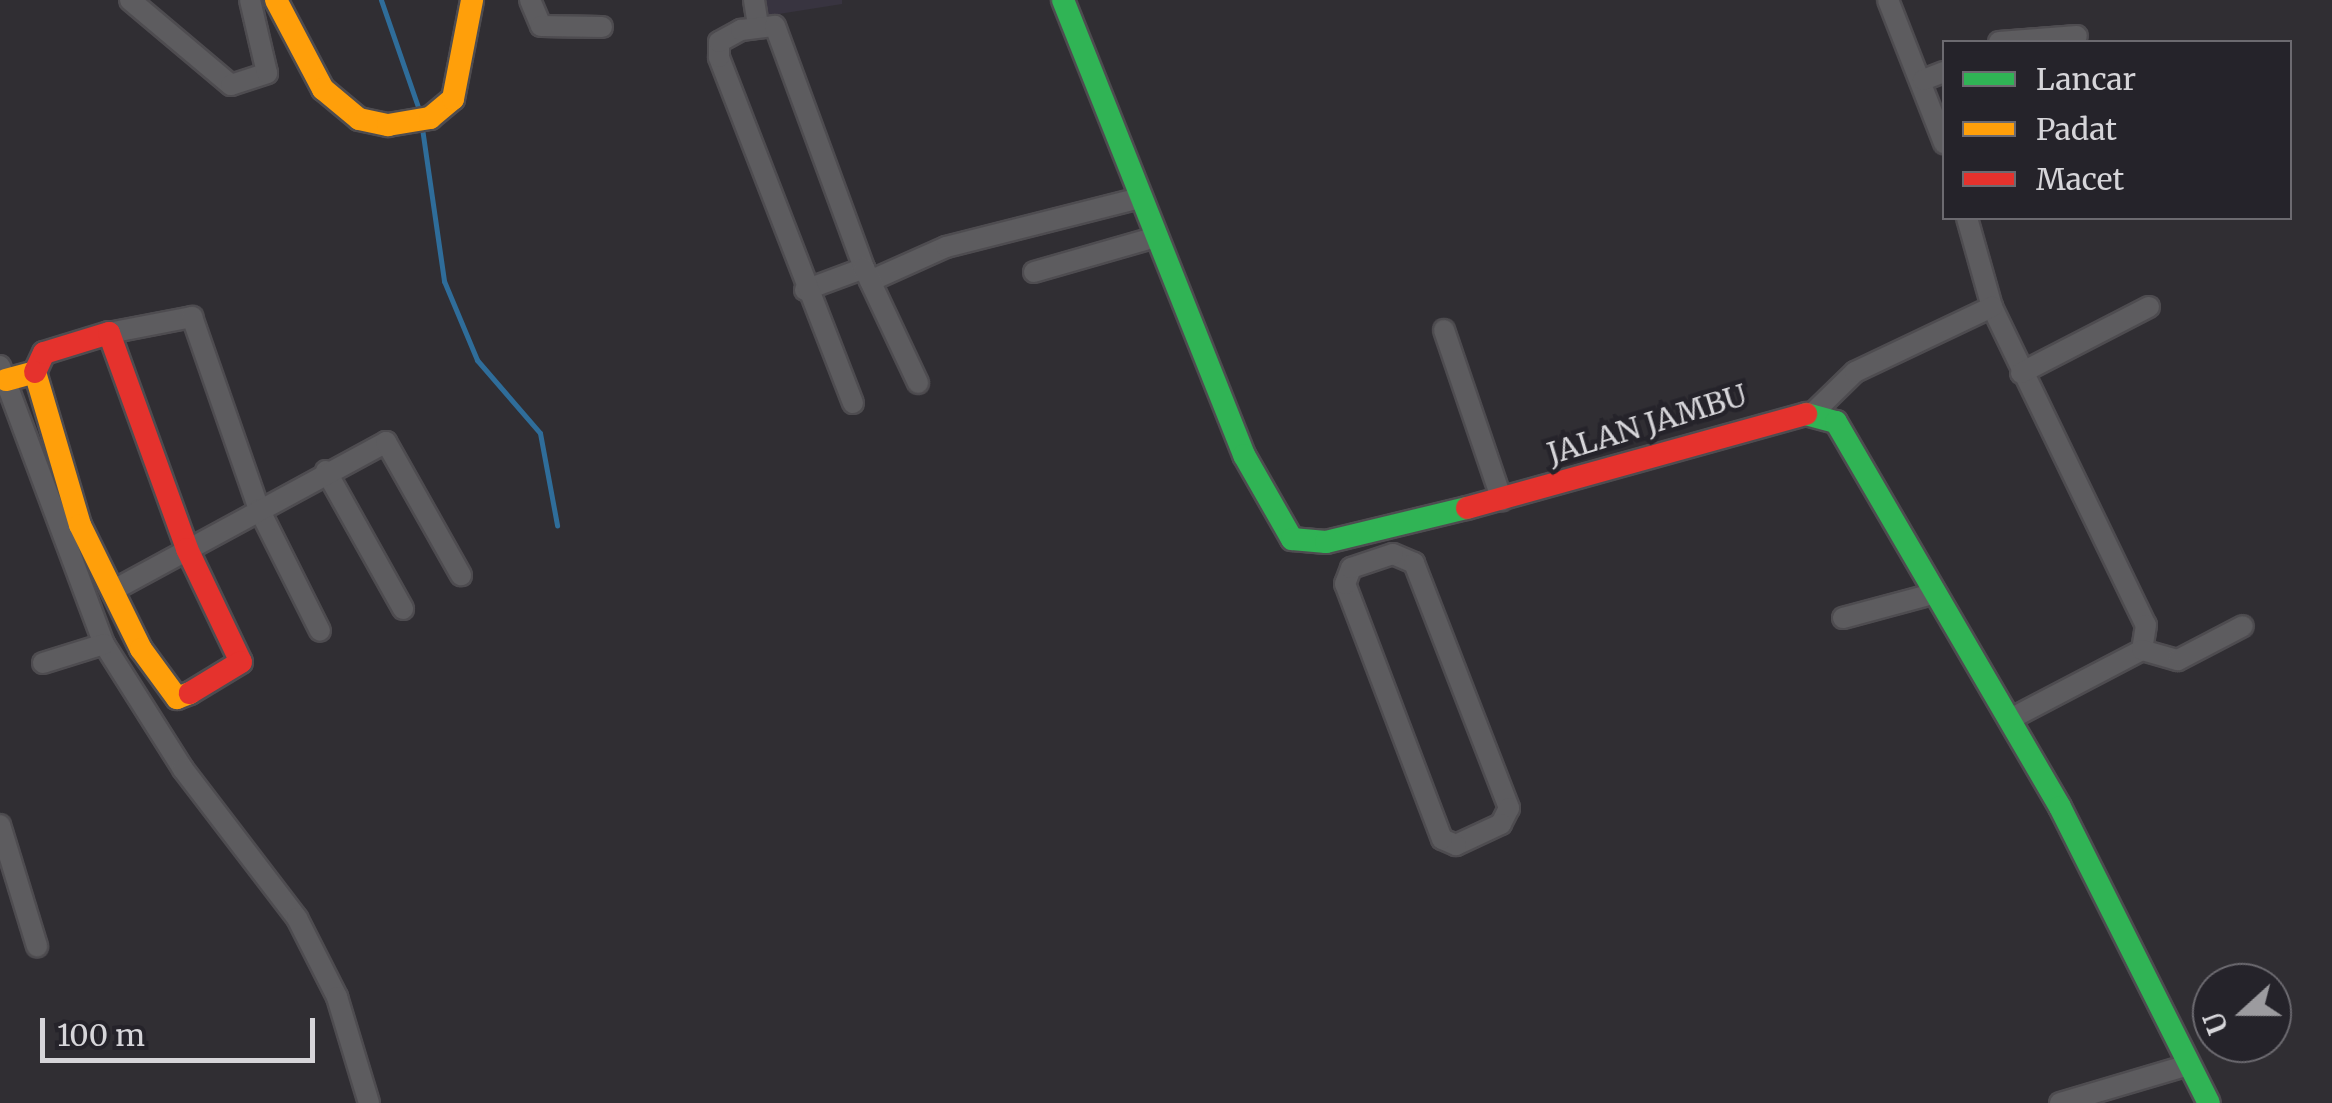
<!DOCTYPE html>
<html>
<head>
<meta charset="utf-8">
<style>
	body { margin:0 }
	#map { position:relative; width:2332px; height:1103px; overflow:hidden; background:#302e33; font-family:Merriweather,serif }
	div>[style] { position:absolute }
	[style*='--x'] { left:calc(var(--x)*1px); top:calc(var(--y)*1px); width:calc(var(--w)*1px); rotate:calc(var(--a)*1deg) }
	.built>* { inset:0; background:#383440 }
	.stream>* { height:5px; margin:-2.5px; padding:0 2.5px; transform-origin:2.5px; border-radius:2.5px; background:#2f6d9a }
	.roads { filter:drop-shadow(2px 0 #4e4c50) drop-shadow(-2px 0 #4e4c50) drop-shadow(0 2px #4e4c50) drop-shadow(0 -2px #4e4c50) }
	.street>* { height:20px; margin:-10px; padding:0 10px; transform-origin:10px; border-radius:10px; background:#5d5c5f }
	.fast>* { height:22px; margin:-11px; padding:0 11px; transform-origin:11px; border-radius:11px; background:#30b455 }
	.slow>* { height:22px; margin:-11px; padding:0 11px; transform-origin:11px; border-radius:11px; background:#ff9f0a }
	.jam>* { height:22px; margin:-11px; padding:0 11px; transform-origin:11px; border-radius:11px; background:#e5322d }
	span { translate:-50% -50%; white-space:nowrap; text-align:center; line-height:1.15; -webkit-text-stroke:9px #25232a; paint-order:stroke }
	.street-label { font-size:30px; color:#d6d5d9 }
	.legend { position:absolute; left:1942px; top:40px; width:350px; height:180px; box-sizing:border-box; background:#25232a; border:2px solid #6c6a70; margin:0; padding:12px 18px; list-style:none; font-size:30px; color:#d6d5d9 }
	.legend li { display:flex; align-items:center; gap:20px; height:50px }
	.legend b { width:50px; border:2px solid #6c6a70 }
	.north { position:absolute; left:2192px; top:963px; width:100px; height:100px; box-sizing:border-box; background:#25232a; border:2px solid #6c6a70; border-radius:50%; rotate:249deg; font-size:28px; font-weight:700; line-height:40px; text-align:center; color:#d6d5d9 }
	.north::after { content:''; display:block; margin:auto; width:35px; height:45px; background:#9c9b9f; clip-path:polygon(50% 0,100% 100%,50% 72%,0 100%) }
	.scale { position:absolute; left:40px; top:1018px; width:275px; height:45px; box-sizing:border-box; border:5px solid #d6d5d9; border-top:0; padding-left:12px; font-size:30px; line-height:35px; white-space:nowrap; color:#d6d5d9; -webkit-text-stroke:8px #25232a; paint-order:stroke }
</style>
</head>
<body>
<div id="map">
	<div class="built">
		<i style="clip-path:polygon(764px 0,842px 0,842px 4px,766px 16px)"></i>
	</div>
	<div class="stream">
		<i style="--x:381;--y:0;--w:113;--a:70.9"></i>
		<i style="--x:422;--y:128;--w:155;--a:81.8"></i>
		<i style="--x:444;--y:281;--w:86;--a:67.3"></i>
		<i style="--x:477;--y:360;--w:96;--a:49.2"></i>
		<i style="--x:540;--y:433;--w:94;--a:79.5"></i>
	</div>
	<div class="roads">
		<div class="street">
			<i style="--x:130;--y:0;--w:132;--a:40.1"></i>
			<i style="--x:231;--y:85;--w:38;--a:-18"></i>
			<i style="--x:267;--y:73;--w:75;--a:-103.1"></i>
			<i style="--x:530;--y:0;--w:28;--a:67"></i>
			<i style="--x:541;--y:26;--w:61;--a:0.9"></i>
			<i style="--x:754;--y:0;--w:25;--a:81"></i>
			<i style="--x:1888;--y:0;--w:154;--a:68.6"></i>
			<i style="--x:1999;--y:42;--w:78;--a:-4.4"></i>
			<i style="--x:1923;--y:80;--w:22;--a:-21"></i>
			<i style="--x:1967;--y:218;--w:92;--a:74.3"></i>
			<i style="--x:1992;--y:307;--w:353;--a:64.2"></i>
			<i style="--x:2146;--y:625;--w:25;--a:99"></i>
			<i style="--x:2142;--y:650;--w:149;--a:152.4"></i>
			<i style="--x:1034;--y:272;--w:127;--a:-16"></i>
			<i style="--x:870;--y:281;--w:83;--a:-24.1"></i>
			<i style="--x:946;--y:247;--w:200;--a:-14.2"></i>
			<i style="--x:805;--y:290;--w:63;--a:-20.4"></i>
			<i style="--x:1444;--y:330;--w:180;--a:71.2"></i>
			<i style="--x:109;--y:333;--w:85;--a:-10.9"></i>
			<i style="--x:192;--y:317;--w:203;--a:70.8"></i>
			<i style="--x:259;--y:509;--w:136;--a:63.4"></i>
			<i style="--x:0;--y:366;--w:297;--a:69.5"></i>
			<i style="--x:104;--y:644;--w:148;--a:57.7"></i>
			<i style="--x:183;--y:769;--w:188;--a:52.6"></i>
			<i style="--x:297;--y:918;--w:89;--a:63.1"></i>
			<i style="--x:337;--y:997;--w:111;--a:73.2"></i>
			<i style="--x:2021;--y:373;--w:144;--a:-27.3"></i>
			<i style="--x:853;--y:403;--w:371;--a:-111.2"></i>
			<i style="--x:719;--y:57;--w:15;--a:-90"></i>
			<i style="--x:719;--y:42;--w:25;--a:-29"></i>
			<i style="--x:741;--y:30;--w:34;--a:-7"></i>
			<i style="--x:775;--y:26;--w:258;--a:69.8"></i>
			<i style="--x:864;--y:268;--w:127;--a:64.8"></i>
			<i style="--x:1815;--y:411;--w:56;--a:-44.3"></i>
			<i style="--x:1855;--y:372;--w:152;--a:-25.4"></i>
			<i style="--x:326;--y:471;--w:158;--a:60.8"></i>
			<i style="--x:1393;--y:554;--w:23;--a:23"></i>
			<i style="--x:1414;--y:563;--w:263;--a:68.8"></i>
			<i style="--x:1509;--y:808;--w:18;--a:117"></i>
			<i style="--x:1501;--y:824;--w:50;--a:155"></i>
			<i style="--x:1456;--y:845;--w:15;--a:-157"></i>
			<i style="--x:1442;--y:839;--w:273;--a:-110.8"></i>
			<i style="--x:1345;--y:584;--w:17;--a:-69"></i>
			<i style="--x:1351;--y:568;--w:44;--a:-18.4"></i>
			<i style="--x:112;--y:591;--w:312;--a:-28.5"></i>
			<i style="--x:386;--y:442;--w:153;--a:60.6"></i>
			<i style="--x:1843;--y:618;--w:96;--a:-15"></i>
			<i style="--x:2142;--y:650;--w:37;--a:16"></i>
			<i style="--x:2178;--y:660;--w:73;--a:-27.6"></i>
			<i style="--x:43;--y:663;--w:64;--a:-17.3"></i>
			<i style="--x:0;--y:825;--w:127;--a:73"></i>
			<i style="--x:2060;--y:1103;--w:130;--a:-16.5"></i>
		</div>
		<div class="fast">
			<i style="--x:1063;--y:0;--w:490;--a:68.3"></i>
			<i style="--x:1244;--y:455;--w:97;--a:60.3"></i>
			<i style="--x:1292;--y:539;--w:34;--a:5"></i>
			<i style="--x:1326;--y:542;--w:145;--a:-13.6"></i>
			<i style="--x:1806;--y:414;--w:31;--a:15"></i>
			<i style="--x:1836;--y:422;--w:445;--a:59.8"></i>
			<i style="--x:2060;--y:807;--w:331;--a:63.3"></i>
		</div>
		<div class="slow">
			<i style="--x:276;--y:0;--w:101;--a:62.2"></i>
			<i style="--x:323;--y:89;--w:47;--a:39.8"></i>
			<i style="--x:359;--y:119;--w:30;--a:12"></i>
			<i style="--x:388;--y:125;--w:43;--a:-9.5"></i>
			<i style="--x:430;--y:118;--w:30;--a:-40"></i>
			<i style="--x:453;--y:99;--w:101;--a:-79.1"></i>
			<i style="--x:6;--y:380;--w:30;--a:-15"></i>
			<i style="--x:35;--y:372;--w:159;--a:73.6"></i>
			<i style="--x:80;--y:525;--w:138;--a:63.8"></i>
			<i style="--x:141;--y:649;--w:61;--a:53.7"></i>
			<i style="--x:177;--y:698;--w:14;--a:-21"></i>
		</div>
		<div class="jam">
			<i style="--x:35;--y:372;--w:21;--a:-65"></i>
			<i style="--x:44;--y:353;--w:68;--a:-17.1"></i>
			<i style="--x:109;--y:333;--w:230;--a:70.1"></i>
			<i style="--x:187;--y:549;--w:125;--a:64.5"></i>
			<i style="--x:241;--y:662;--w:60;--a:148.7"></i>
			<i style="--x:1467;--y:508;--w:352;--a:-15.5"></i>
		</div>
	</div>
	<div class="street-label">
		<span style="left:1647px;top:424px;rotate:-17deg">JALAN JAMBU</span>
	</div>
	<ul class="legend">
	<li><b style="height:12px;background:#30b455"></b>Lancar</li>
	<li><b style="height:12px;background:#ff9f0a"></b>Padat</li>
	<li><b style="height:12px;background:#e5322d"></b>Macet</li>
	</ul>
	<div class="north">U</div>
	<div class="scale">100 m</div>
</div>
</body>
</html>
